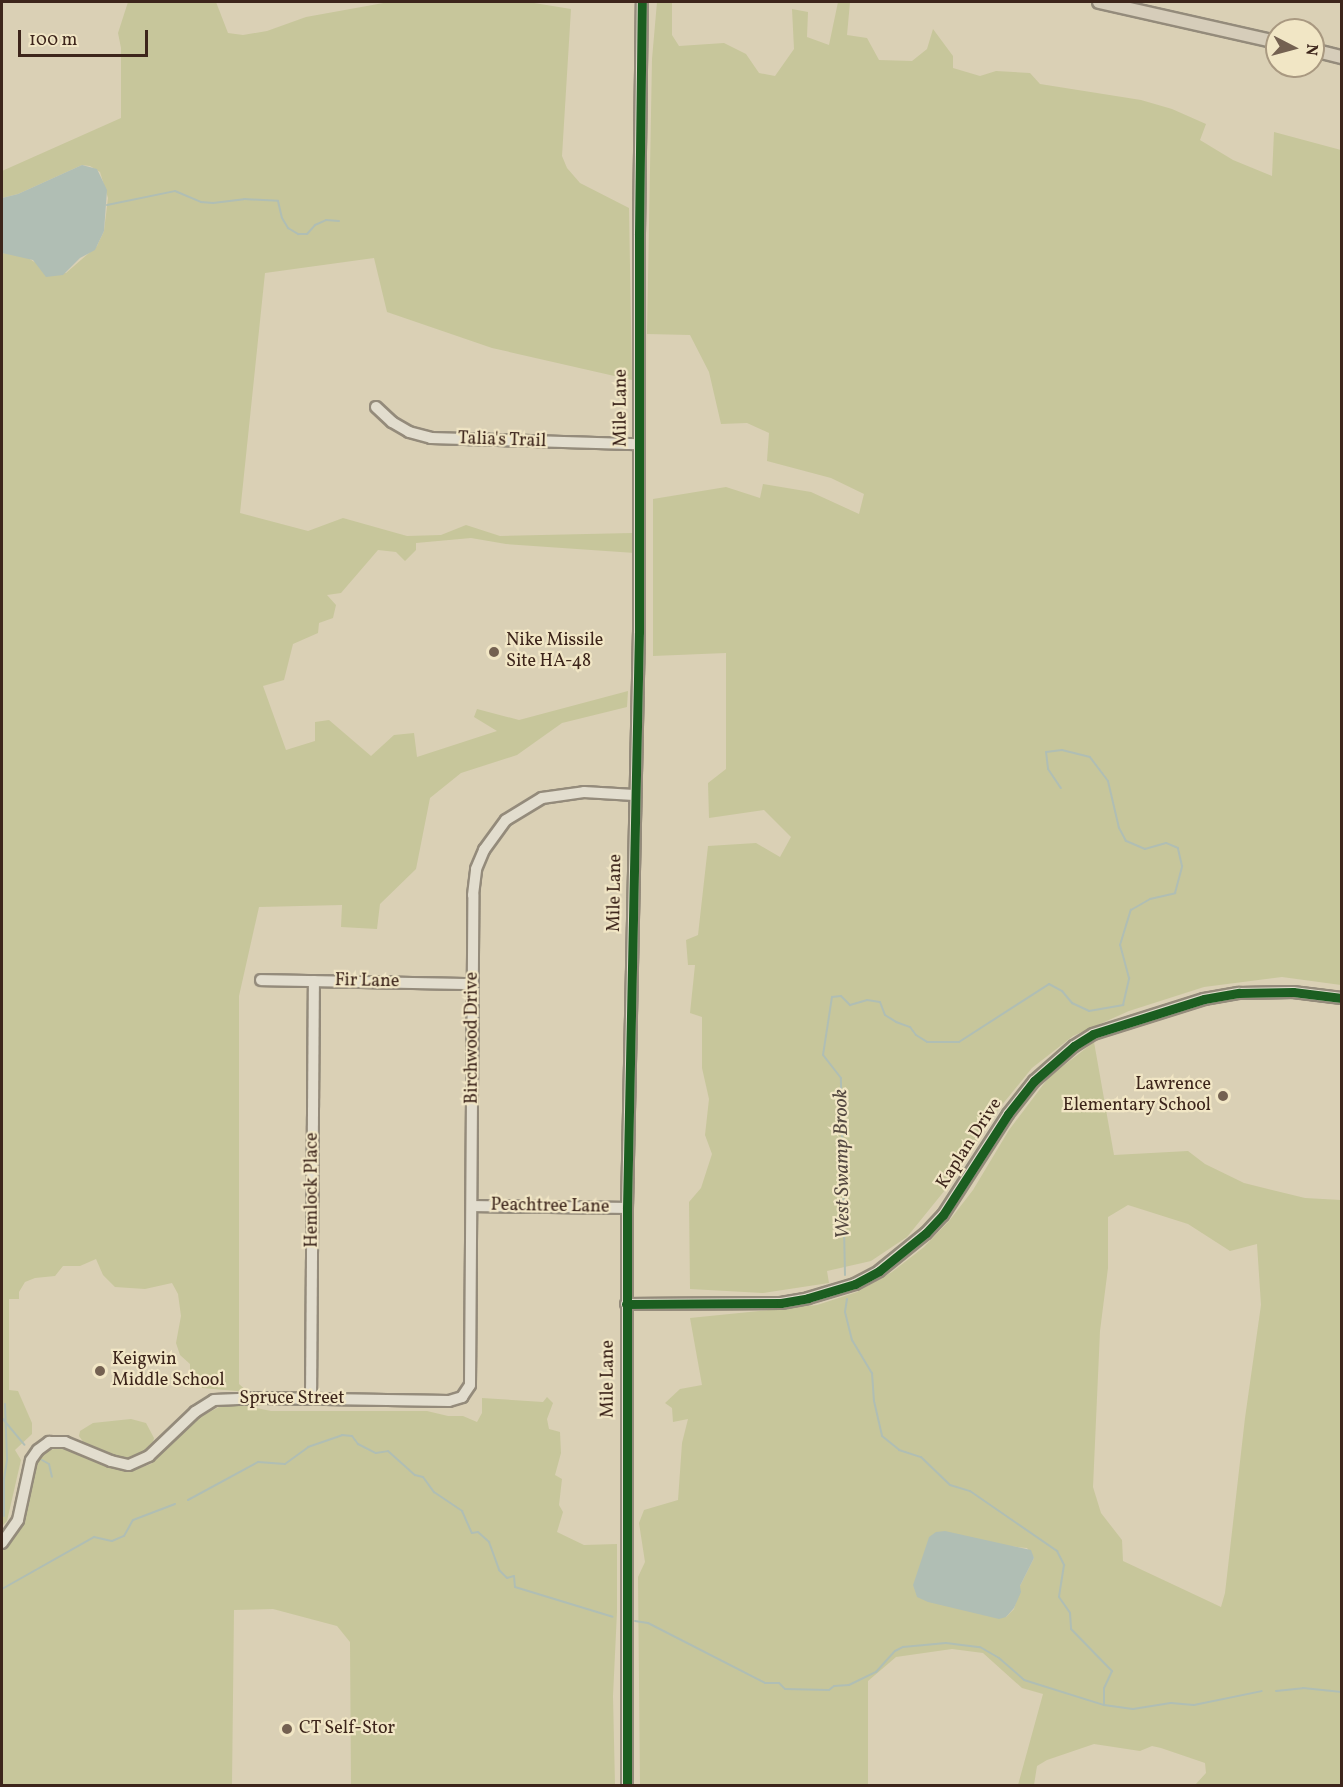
<!DOCTYPE html>
<html>
<head>
<meta charset="utf-8">
<style>
	body { margin:0 }
	#map { position:relative; width:1343px; height:1787px; overflow:hidden; background:#dad0b5; font-family:Vollkorn,serif }
	div>[style] { position:absolute }
	[style*='--x'] { left:calc(var(--x)*1px); top:calc(var(--y)*1px); width:calc(var(--w)*1px); rotate:calc(var(--a)*1deg) }
	.green>* { inset:0; background:#c7c69b }
	.water>* { inset:0; background:#b0beb4 }
	.stream>* { height:2px; margin:-1px; padding:0 1px; transform-origin:1px; border-radius:1px; background:#b0beb4 }
	.roads { filter:drop-shadow(2px 0 #948b7b) drop-shadow(-2px 0 #948b7b) drop-shadow(0 2px #948b7b) drop-shadow(0 -2px #948b7b) }
	.minor>* { height:10px; margin:-5px; padding:0 5px; transform-origin:5px; border-radius:5px; background:#e2ddce }
	.major>* { height:12px; margin:-6px; padding:0 6px; transform-origin:6px; border-radius:6px; background:#d6cdba }
	.cycleway>* { height:9px; margin:-4.5px; padding:0 4.5px; transform-origin:4.5px; border-radius:4.5px; background:#1b5e20 }
	.dots>* { width:16px; height:16px; translate:-50% -50%; box-sizing:border-box; border:3px solid #f1e6c5; border-radius:50% }
	span { translate:-50% -50%; white-space:nowrap; text-align:center; line-height:1.15; -webkit-text-stroke:4.5px #f1e6c5; paint-order:stroke }
	.street-label { font-size:18px; color:#3d251b }
	.poi-label { font-size:18px; color:#3d251b }
	.left { translate:0 -50%; text-align:left }
	.right { translate:-100% -50%; text-align:right }
	.water-label { font-size:20px; color:#554941; font-style:italic }
	.frame { position:absolute; inset:0; border:3px solid #3d251b; pointer-events:none }
	.north { position:absolute; left:1265px; top:18px; width:60px; height:60px; box-sizing:border-box; background:#f1e6c5; border:2px solid #a99981; border-radius:50%; rotate:96deg; font-size:16px; font-weight:700; line-height:24px; text-align:center; color:#3d251b }
	.north::after { content:''; display:block; margin:auto; width:21px; height:27px; background:#746151; clip-path:polygon(50% 0,100% 100%,50% 72%,0 100%) }
	.scale { position:absolute; left:18px; top:30px; width:130px; height:27px; box-sizing:border-box; border:3px solid #3d251b; border-top:0; padding-left:8px; font-size:18px; line-height:21px; white-space:nowrap; color:#3d251b; -webkit-text-stroke:4px #f1e6c5; paint-order:stroke }
</style>
</head>
<body>
<div id="map">
	<div class="green">
		<i style="clip-path:polygon(128px 2px,216px 2px,228px 33px,243px 35px,267px 31px,306px 17px,389px 2px,528px 2px,571px 9px,562px 156px,567px 168px,580px 183px,629px 208px,632px 380px,492px 348px,387px 312px,374px 258px,265px 273px,240px 513px,308px 531px,343px 518px,407px 536px,441px 535px,466px 525px,500px 536px,632px 533px,635px 553px,506px 544px,471px 538px,416px 543px,416px 550px,405px 561px,396px 552px,378px 550px,341px 593px,327px 595px,336px 605px,333px 618px,319px 623px,318px 633px,293px 644px,284px 680px,263px 686px,286px 750px,315px 741px,315px 722px,329px 720px,371px 756px,394px 735px,414px 733px,417px 757px,497px 731px,474px 717px,477px 709px,519px 720px,628px 691px,627px 707px,562px 723px,517px 755px,461px 773px,430px 798px,416px 869px,380px 904px,377px 929px,341px 927px,342px 905px,259px 907px,239px 996px,239px 1384px,248px 1392px,202px 1388px,190px 1377px,190px 1364px,180px 1355px,176px 1343px,181px 1316px,178px 1294px,172px 1283px,145px 1289px,115px 1287px,103px 1275px,96px 1259px,80px 1266px,63px 1266px,55px 1276px,35px 1278px,25px 1282px,19px 1292px,19px 1299px,9px 1299px,9px 1390px,18px 1391px,32px 1423px,32px 1434px,15px 1450px,21px 1460px,7px 1521px,2px 1526px,2px 253px,25px 256px,36px 263px,66px 273px,97px 246px,104px 231px,108px 198px,100px 172px,90px 166px,82px 165px,18px 194px,2px 198px,2px 171px,121px 118px,121px 48px,118px 33px)"></i>
		<i style="clip-path:polygon(657px 2px,672px 2px,672px 35px,679px 46px,724px 43px,746px 54px,759px 73px,775px 76px,794px 49px,792px 9px,808px 12px,807px 37px,829px 45px,838px 2px,850px 2px,847px 35px,867px 38px,879px 60px,912px 61px,927px 49px,933px 29px,953px 56px,953px 68px,980px 76px,996px 71px,1030px 73px,1040px 84px,1141px 100px,1172px 109px,1206px 124px,1200px 140px,1233px 160px,1272px 176px,1274px 132px,1341px 150px,1341px 985px,1282px 977px,1204px 987px,1129px 1011px,1073px 1036px,1032px 1068px,988px 1122px,958px 1174px,907px 1237px,871px 1261px,827px 1271px,829px 1283px,763px 1293px,690px 1289px,689px 1202px,701px 1188px,712px 1154px,705px 1135px,709px 1099px,702px 1068px,702px 1017px,690px 1013px,695px 965px,688px 965px,686px 940px,698px 935px,708px 846px,756px 843px,780px 857px,791px 837px,764px 810px,709px 818px,708px 783px,726px 769px,726px 653px,653px 656px,653px 499px,726px 487px,760px 498px,763px 484px,811px 492px,859px 514px,864px 494px,831px 478px,767px 461px,769px 433px,747px 423px,721px 424px,709px 372px,690px 335px,647px 334px,652px 59px)"></i>
		<i style="clip-path:polygon(evenodd,1094px 1042px,1114px 1155px,1188px 1151px,1205px 1164px,1244px 1183px,1305px 1198px,1341px 1200px,1341px 1785px,1195px 1785px,1206px 1773px,1205px 1763px,1161px 1748px,1152px 1746px,1140px 1751px,1094px 1744px,1047px 1760px,1037px 1766px,1034px 1785px,1018px 1785px,1043px 1694px,1022px 1688px,983px 1653px,952px 1649px,896px 1657px,868px 1681px,868px 1785px,640px 1785px,638px 1577px,645px 1562px,639px 1523px,644px 1510px,678px 1500px,682px 1443px,688px 1419px,673px 1422px,672px 1408px,665px 1403px,680px 1389px,702px 1385px,690px 1318px,817px 1305px,857px 1292px,892px 1272px,924px 1247px,949px 1221px,973px 1190px,1009px 1130px,1049px 1077px,1094px 1042px,1128px 1205px,1188px 1224px,1230px 1251px,1257px 1244px,1261px 1305px,1245px 1418px,1225px 1593px,1221px 1607px,1123px 1561px,1122px 1540px,1101px 1513px,1093px 1487px,1100px 1331px,1108px 1268px,1108px 1217px,1128px 1205px,1094px 1042px,1007px 1546px,1027px 1548px,1034px 1558px,1020px 1586px,1014px 1609px,1006px 1617px,1007px 1546px)"></i>
		<i style="clip-path:polygon(547px 1397px,553px 1403px,547px 1419px,549px 1429px,560px 1432px,561px 1453px,555px 1475px,562px 1479px,559px 1505px,563px 1512px,557px 1532px,584px 1545px,617px 1544px,617px 1612px,613px 1696px,615px 1785px,351px 1785px,350px 1642px,337px 1626px,273px 1609px,234px 1610px,232px 1785px,2px 1785px,2px 1549px,19px 1529px,32px 1474px,36px 1462px,47px 1451px,61px 1447px,116px 1469px,132px 1471px,151px 1464px,196px 1419px,221px 1406px,247px 1406px,271px 1411px,427px 1411px,448px 1416px,463px 1416px,477px 1422px,482px 1413px,482px 1398px,543px 1402px)"></i>
		<i style="clip-path:polygon(131px 1419px,146px 1423px,154px 1438px,152px 1446px,146px 1453px,133px 1458px,114px 1456px,84px 1443px,79px 1436px,80px 1431px,93px 1423px)"></i>
	</div>
	<div class="water">
		<i style="clip-path:polygon(82px 165px,97px 169px,107px 190px,104px 231px,95px 250px,80px 258px,63px 275px,46px 277px,33px 260px,2px 253px,2px 198px,18px 194px)"></i>
		<i style="clip-path:polygon(945px 1531px,1031px 1550px,1034px 1558px,1020px 1586px,1021px 1592px,1014px 1608px,1006px 1617px,999px 1619px,928px 1602px,917px 1597px,913px 1585px,929px 1537px,936px 1532px)"></i>
	</div>
	<div class="stream">
		<i style="--x:107;--y:205;--w:69;--a:-11.6"></i>
		<i style="--x:175;--y:191;--w:28;--a:23"></i>
		<i style="--x:201;--y:202;--w:12;--a:5"></i>
		<i style="--x:213;--y:203;--w:31;--a:-7"></i>
		<i style="--x:244;--y:199;--w:34;--a:3"></i>
		<i style="--x:278;--y:201;--w:17;--a:77"></i>
		<i style="--x:282;--y:218;--w:12;--a:59"></i>
		<i style="--x:288;--y:228;--w:12;--a:31"></i>
		<i style="--x:298;--y:234;--w:9;--a:0"></i>
		<i style="--x:307;--y:234;--w:12;--a:-48"></i>
		<i style="--x:315;--y:225;--w:12;--a:-24"></i>
		<i style="--x:326;--y:220;--w:13;--a:4"></i>
		<i style="--x:845;--y:1275;--w:197;--a:-91.2"></i>
		<i style="--x:841;--y:1078;--w:29;--a:-128"></i>
		<i style="--x:823;--y:1055;--w:59;--a:-81.2"></i>
		<i style="--x:832;--y:997;--w:9;--a:-6"></i>
		<i style="--x:841;--y:996;--w:13;--a:45"></i>
		<i style="--x:850;--y:1005;--w:18;--a:-16"></i>
		<i style="--x:867;--y:1000;--w:13;--a:9"></i>
		<i style="--x:880;--y:1002;--w:14;--a:69"></i>
		<i style="--x:885;--y:1015;--w:13;--a:32"></i>
		<i style="--x:896;--y:1022;--w:15;--a:20"></i>
		<i style="--x:910;--y:1027;--w:10;--a:53"></i>
		<i style="--x:916;--y:1035;--w:13;--a:32"></i>
		<i style="--x:927;--y:1042;--w:32;--a:0"></i>
		<i style="--x:959;--y:1042;--w:107;--a:-32.8"></i>
		<i style="--x:1049;--y:984;--w:15;--a:28"></i>
		<i style="--x:1062;--y:991;--w:16;--a:50"></i>
		<i style="--x:1072;--y:1003;--w:19;--a:25"></i>
		<i style="--x:1089;--y:1011;--w:35;--a:-10"></i>
		<i style="--x:1123;--y:1005;--w:28;--a:-77"></i>
		<i style="--x:1129;--y:978;--w:34;--a:-105"></i>
		<i style="--x:1120;--y:945;--w:37;--a:-73"></i>
		<i style="--x:1131;--y:910;--w:22;--a:-30"></i>
		<i style="--x:1150;--y:899;--w:26;--a:-13"></i>
		<i style="--x:1175;--y:893;--w:28;--a:-75"></i>
		<i style="--x:1182;--y:866;--w:18;--a:-103"></i>
		<i style="--x:1178;--y:848;--w:13;--a:-157"></i>
		<i style="--x:1166;--y:843;--w:22;--a:164"></i>
		<i style="--x:1145;--y:849;--w:21;--a:-157"></i>
		<i style="--x:1126;--y:841;--w:15;--a:-118"></i>
		<i style="--x:1119;--y:828;--w:48;--a:-103.2"></i>
		<i style="--x:1108;--y:781;--w:30;--a:-127"></i>
		<i style="--x:1090;--y:757;--w:29;--a:-166"></i>
		<i style="--x:1062;--y:750;--w:16;--a:173"></i>
		<i style="--x:1046;--y:752;--w:17;--a:83"></i>
		<i style="--x:1048;--y:769;--w:23;--a:56"></i>
		<i style="--x:847;--y:1299;--w:13;--a:99"></i>
		<i style="--x:845;--y:1312;--w:29;--a:76"></i>
		<i style="--x:852;--y:1340;--w:39;--a:59"></i>
		<i style="--x:872;--y:1373;--w:28;--a:86"></i>
		<i style="--x:874;--y:1401;--w:36;--a:77"></i>
		<i style="--x:882;--y:1436;--w:22;--a:39"></i>
		<i style="--x:899;--y:1450;--w:23;--a:18"></i>
		<i style="--x:921;--y:1457;--w:40;--a:44"></i>
		<i style="--x:950;--y:1485;--w:21;--a:17"></i>
		<i style="--x:970;--y:1491;--w:106;--a:34.6"></i>
		<i style="--x:1057;--y:1551;--w:16;--a:63"></i>
		<i style="--x:1064;--y:1565;--w:32;--a:99"></i>
		<i style="--x:1059;--y:1597;--w:19;--a:55"></i>
		<i style="--x:1070;--y:1613;--w:16;--a:86"></i>
		<i style="--x:1071;--y:1629;--w:59;--a:45.7"></i>
		<i style="--x:1112;--y:1671;--w:19;--a:115"></i>
		<i style="--x:1104;--y:1688;--w:17;--a:90"></i>
		<i style="--x:2;--y:1418;--w:35;--a:50"></i>
		<i style="--x:42;--y:1460;--w:8;--a:30"></i>
		<i style="--x:49;--y:1464;--w:13;--a:77"></i>
		<i style="--x:188;--y:1500;--w:80;--a:-28.5"></i>
		<i style="--x:258;--y:1462;--w:27;--a:4"></i>
		<i style="--x:285;--y:1464;--w:29;--a:-36"></i>
		<i style="--x:308;--y:1447;--w:36;--a:-19"></i>
		<i style="--x:342;--y:1435;--w:10;--a:6"></i>
		<i style="--x:352;--y:1436;--w:10;--a:53"></i>
		<i style="--x:358;--y:1444;--w:20;--a:27"></i>
		<i style="--x:376;--y:1453;--w:12;--a:-9"></i>
		<i style="--x:388;--y:1451;--w:36;--a:42"></i>
		<i style="--x:415;--y:1475;--w:8;--a:14"></i>
		<i style="--x:423;--y:1477;--w:19;--a:54"></i>
		<i style="--x:434;--y:1492;--w:34;--a:34"></i>
		<i style="--x:462;--y:1511;--w:24;--a:66"></i>
		<i style="--x:472;--y:1533;--w:6;--a:-9"></i>
		<i style="--x:478;--y:1532;--w:15;--a:42"></i>
		<i style="--x:489;--y:1542;--w:30;--a:70"></i>
		<i style="--x:499;--y:1570;--w:11;--a:45"></i>
		<i style="--x:507;--y:1578;--w:7;--a:-16"></i>
		<i style="--x:514;--y:1576;--w:11;--a:85"></i>
		<i style="--x:515;--y:1587;--w:102;--a:17"></i>
		<i style="--x:4;--y:1516;--w:37;--a:-90"></i>
		<i style="--x:4;--y:1479;--w:20;--a:-81"></i>
		<i style="--x:7;--y:1459;--w:55;--a:-92.1"></i>
		<i style="--x:2;--y:1589;--w:106;--a:-29.5"></i>
		<i style="--x:94;--y:1537;--w:18;--a:13"></i>
		<i style="--x:112;--y:1541;--w:13;--a:-23"></i>
		<i style="--x:124;--y:1536;--w:18;--a:-61"></i>
		<i style="--x:133;--y:1520;--w:45;--a:-20.9"></i>
		<i style="--x:635;--y:1621;--w:13;--a:9"></i>
		<i style="--x:648;--y:1623;--w:131;--a:27.1"></i>
		<i style="--x:765;--y:1683;--w:14;--a:0"></i>
		<i style="--x:779;--y:1683;--w:8;--a:45"></i>
		<i style="--x:785;--y:1689;--w:44;--a:1.3"></i>
		<i style="--x:829;--y:1690;--w:6;--a:-39"></i>
		<i style="--x:834;--y:1686;--w:15;--a:-4"></i>
		<i style="--x:849;--y:1685;--w:30;--a:-26"></i>
		<i style="--x:876;--y:1672;--w:28;--a:-48"></i>
		<i style="--x:895;--y:1651;--w:9;--a:-27"></i>
		<i style="--x:903;--y:1647;--w:43;--a:-5.3"></i>
		<i style="--x:946;--y:1643;--w:34;--a:7"></i>
		<i style="--x:980;--y:1647;--w:22;--a:30"></i>
		<i style="--x:999;--y:1658;--w:33;--a:41"></i>
		<i style="--x:1024;--y:1680;--w:84;--a:17.4"></i>
		<i style="--x:1104;--y:1705;--w:29;--a:8"></i>
		<i style="--x:1133;--y:1709;--w:38;--a:-9"></i>
		<i style="--x:1171;--y:1703;--w:23;--a:5"></i>
		<i style="--x:1194;--y:1705;--w:69;--a:-11.6"></i>
		<i style="--x:1276;--y:1691;--w:27;--a:-6"></i>
		<i style="--x:1303;--y:1688;--w:39;--a:6"></i>
	</div>
	<div class="roads">
		<div class="minor">
			<i style="--x:376;--y:407;--w:22;--a:43"></i>
			<i style="--x:392;--y:422;--w:20;--a:30"></i>
			<i style="--x:409;--y:432;--w:23;--a:15"></i>
			<i style="--x:431;--y:438;--w:207;--a:1.7"></i>
			<i style="--x:261;--y:980;--w:212;--a:1.1"></i>
			<i style="--x:472;--y:1206;--w:155;--a:0.7"></i>
			<i style="--x:626;--y:1304;--w:155;--a:-0.4"></i>
			<i style="--x:781;--y:1303;--w:27;--a:-10"></i>
			<i style="--x:808;--y:1298;--w:49;--a:-16.6"></i>
			<i style="--x:855;--y:1284;--w:27;--a:-28"></i>
			<i style="--x:879;--y:1271;--w:60;--a:-39"></i>
			<i style="--x:926;--y:1233;--w:25;--a:-47"></i>
			<i style="--x:943;--y:1215;--w:120;--a:-57.2"></i>
			<i style="--x:1008;--y:1114;--w:42;--a:-51.8"></i>
			<i style="--x:1034;--y:1081;--w:53;--a:-41.2"></i>
			<i style="--x:1074;--y:1046;--w:22;--a:-32"></i>
			<i style="--x:1093;--y:1034;--w:116;--a:-17.5"></i>
			<i style="--x:1204;--y:999;--w:36;--a:-10"></i>
			<i style="--x:1239;--y:993;--w:54;--a:-1.1"></i>
			<i style="--x:1293;--y:992;--w:49;--a:7"></i>
			<i style="--x:311;--y:1399;--w:418;--a:-89.6"></i>
			<i style="--x:2;--y:1543;--w:28;--a:-55"></i>
			<i style="--x:18;--y:1520;--w:61;--a:-77.8"></i>
			<i style="--x:31;--y:1460;--w:12;--a:-55"></i>
			<i style="--x:38;--y:1450;--w:14;--a:-36"></i>
			<i style="--x:49;--y:1442;--w:16;--a:0"></i>
			<i style="--x:65;--y:1442;--w:50;--a:22.4"></i>
			<i style="--x:111;--y:1461;--w:18;--a:13"></i>
			<i style="--x:129;--y:1465;--w:22;--a:-24"></i>
			<i style="--x:149;--y:1456;--w:64;--a:-43.7"></i>
			<i style="--x:195;--y:1412;--w:22;--a:-32"></i>
			<i style="--x:214;--y:1400;--w:49;--a:-2.3"></i>
			<i style="--x:263;--y:1398;--w:186;--a:0.9"></i>
			<i style="--x:449;--y:1401;--w:14;--a:-17"></i>
			<i style="--x:462;--y:1397;--w:14;--a:-56"></i>
			<i style="--x:470;--y:1385;--w:490;--a:-89.6"></i>
			<i style="--x:473;--y:895;--w:26;--a:-83"></i>
			<i style="--x:476;--y:869;--w:21;--a:-67"></i>
			<i style="--x:484;--y:850;--w:37;--a:-54"></i>
			<i style="--x:506;--y:820;--w:42;--a:-31.4"></i>
			<i style="--x:542;--y:798;--w:42;--a:-8.1"></i>
			<i style="--x:584;--y:792;--w:50;--a:3.4"></i>
			<i style="--x:627;--y:1786;--w:578;--a:-90"></i>
			<i style="--x:627;--y:1208;--w:576;--a:-88.81"></i>
			<i style="--x:639;--y:632;--w:398;--a:-90"></i>
			<i style="--x:639;--y:234;--w:232;--a:-89.3"></i>
		</div>
		<div class="major">
			<i style="--x:1099;--y:2;--w:182;--a:12.7"></i>
			<i style="--x:1313;--y:50;--w:30;--a:14"></i>
		</div>
	</div>
	<div class="cycleway">
		<i style="--x:626;--y:1304;--w:155;--a:-0.4"></i>
		<i style="--x:781;--y:1303;--w:27;--a:-10"></i>
		<i style="--x:808;--y:1298;--w:49;--a:-16.6"></i>
		<i style="--x:855;--y:1284;--w:27;--a:-28"></i>
		<i style="--x:879;--y:1271;--w:60;--a:-39"></i>
		<i style="--x:926;--y:1233;--w:25;--a:-47"></i>
		<i style="--x:943;--y:1215;--w:120;--a:-57.2"></i>
		<i style="--x:1008;--y:1114;--w:42;--a:-51.8"></i>
		<i style="--x:1034;--y:1081;--w:53;--a:-41.2"></i>
		<i style="--x:1074;--y:1046;--w:22;--a:-32"></i>
		<i style="--x:1093;--y:1034;--w:116;--a:-17.5"></i>
		<i style="--x:1204;--y:999;--w:36;--a:-10"></i>
		<i style="--x:1239;--y:993;--w:54;--a:-1.1"></i>
		<i style="--x:1293;--y:992;--w:49;--a:7"></i>
		<i style="--x:627;--y:1786;--w:578;--a:-90"></i>
		<i style="--x:627;--y:1208;--w:576;--a:-88.81"></i>
		<i style="--x:639;--y:632;--w:398;--a:-90"></i>
		<i style="--x:639;--y:234;--w:232;--a:-89.3"></i>
	</div>
	<div class="dots">
		<i style="left:494px;top:652px;background:#746151"></i>
		<i style="left:1223px;top:1096px;background:#746151"></i>
		<i style="left:100px;top:1371px;background:#746151"></i>
		<i style="left:287px;top:1729px;background:#746151"></i>
	</div>
	<div class="street-label">
		<span style="left:622px;top:408px;rotate:-90deg">Mile Lane</span>
		<span style="left:502px;top:441px;rotate:2deg">Talia's Trail</span>
		<span style="left:616px;top:893px;rotate:-89deg">Mile Lane</span>
		<span style="left:367px;top:982px;rotate:1deg">Fir Lane</span>
		<span style="left:473px;top:1038px;rotate:-90deg">Birchwood Drive</span>
		<span style="left:970px;top:1144px;rotate:-57deg">Kaplan Drive</span>
		<span style="left:313px;top:1190px;rotate:-90deg">Hemlock Place</span>
		<span style="left:550px;top:1207px;rotate:1deg">Peachtree Lane</span>
		<span style="left:609px;top:1379px;rotate:-90deg">Mile Lane</span>
		<span style="left:292px;top:1399px">Spruce Street</span>
	</div>
	<div class="poi-label">
		<span class="left" style="left:506px;top:652px">Nike Missile<br>Site HA-48</span>
		<span class="right" style="left:1211px;top:1096px">Lawrence<br>Elementary School</span>
		<span class="left" style="left:112px;top:1371px">Keigwin<br>Middle School</span>
		<span class="left" style="left:299px;top:1729px">CT Self-Stor</span>
	</div>
	<div class="water-label">
		<span style="left:843px;top:1164px;rotate:-91deg">West Swamp Brook</span>
	</div>
	<div class="frame"></div>
	<div class="north">N</div>
	<div class="scale">100 m</div>
</div>
</body>
</html>
